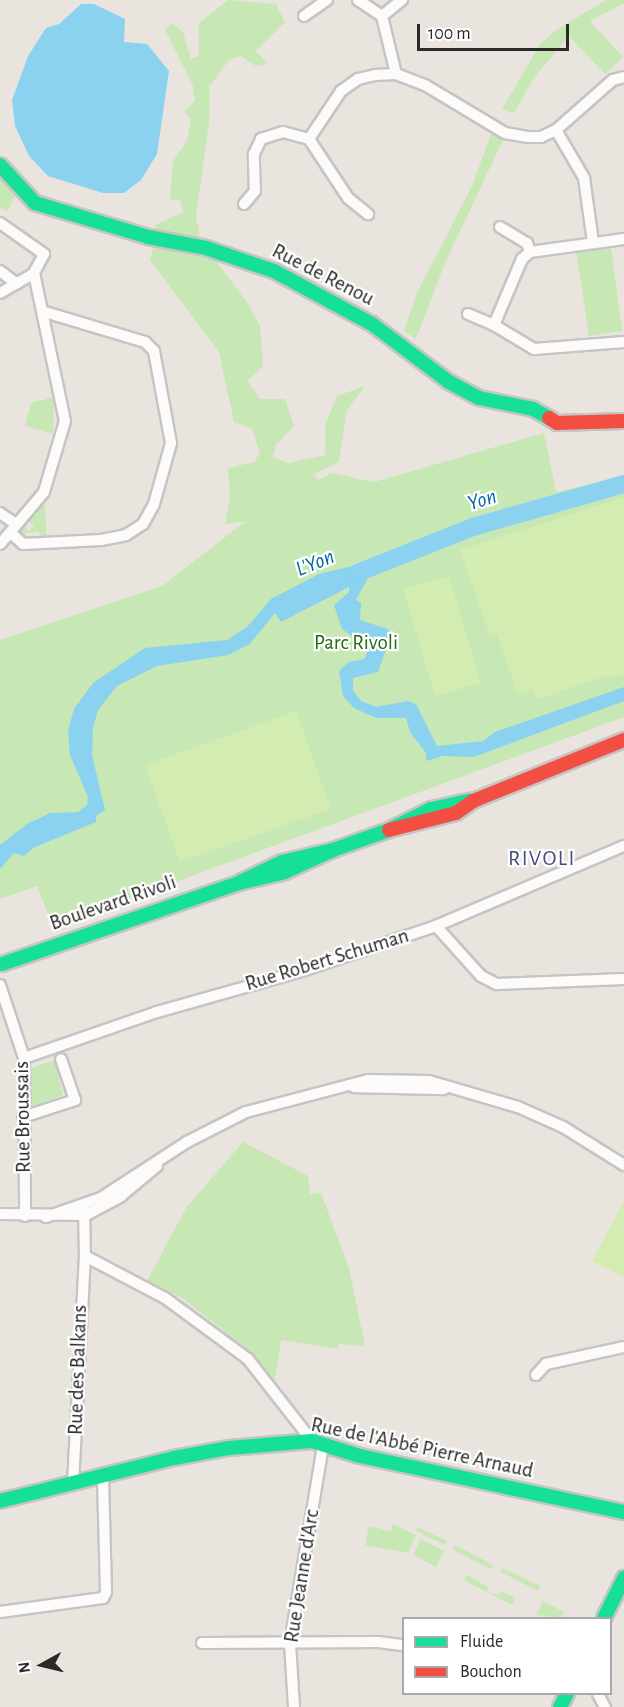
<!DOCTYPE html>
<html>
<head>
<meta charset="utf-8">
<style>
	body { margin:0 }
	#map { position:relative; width:624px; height:1707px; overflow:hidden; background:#e9e5de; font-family:"Alegreya Sans",sans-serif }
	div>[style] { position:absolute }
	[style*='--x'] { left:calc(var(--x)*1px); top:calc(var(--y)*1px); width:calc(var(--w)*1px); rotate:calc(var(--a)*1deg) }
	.green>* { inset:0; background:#c7e7b4 }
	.pitch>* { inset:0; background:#d3ecb1 }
	.water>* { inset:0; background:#8bd2f1 }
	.river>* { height:18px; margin:-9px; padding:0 9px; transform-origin:9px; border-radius:9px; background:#8bd2f1 }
	.roads { filter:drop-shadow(2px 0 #c6c4c4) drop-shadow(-2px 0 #c6c4c4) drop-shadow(0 2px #c6c4c4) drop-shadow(0 -2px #c6c4c4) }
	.street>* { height:10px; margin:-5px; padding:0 5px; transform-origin:5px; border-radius:5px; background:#fcfbfa }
	.fast>* { height:14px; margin:-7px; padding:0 7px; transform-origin:7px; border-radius:7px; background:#16e098 }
	.jam>* { height:14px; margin:-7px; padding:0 7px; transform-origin:7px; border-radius:7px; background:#f24e42 }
	span { translate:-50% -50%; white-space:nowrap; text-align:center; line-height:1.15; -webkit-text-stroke:4.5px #fff; paint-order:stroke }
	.street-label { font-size:21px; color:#292929 }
	.park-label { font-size:21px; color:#226c14 }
	.water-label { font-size:22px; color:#0265a5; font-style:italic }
	.neighbourhood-label { font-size:22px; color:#464d7e; letter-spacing:1.5px }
	.legend { position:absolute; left:402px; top:1617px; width:210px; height:78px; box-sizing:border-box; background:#fff; border:2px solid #a9a9a9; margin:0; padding:8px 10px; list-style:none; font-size:18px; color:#292929 }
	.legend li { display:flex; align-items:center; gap:12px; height:30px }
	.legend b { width:30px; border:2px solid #a9a9a9 }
	.north { position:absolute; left:12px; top:1635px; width:60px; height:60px; -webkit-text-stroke:4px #fff; paint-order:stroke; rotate:262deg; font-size:16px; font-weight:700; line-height:24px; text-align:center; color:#292929 }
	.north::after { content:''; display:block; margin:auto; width:21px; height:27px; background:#292929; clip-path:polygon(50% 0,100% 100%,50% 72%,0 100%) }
	.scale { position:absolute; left:417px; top:24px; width:152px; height:27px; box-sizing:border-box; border:3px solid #292929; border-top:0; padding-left:8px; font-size:18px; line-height:21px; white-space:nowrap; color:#292929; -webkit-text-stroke:4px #fff; paint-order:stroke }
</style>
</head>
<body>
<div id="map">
	<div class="green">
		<i style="clip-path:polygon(228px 0,276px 4px,285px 22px,256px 51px,268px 64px,256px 66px,241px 56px,229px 60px,209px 87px,210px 115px,196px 217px,201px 242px,155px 235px,155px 225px,183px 212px,180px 200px,170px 200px,173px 161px,187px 141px,191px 119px,184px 111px,195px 101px,193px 86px,165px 30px,171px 23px,183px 32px,191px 59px,199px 56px,199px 23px)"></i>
		<i style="clip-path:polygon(606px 0,624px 0,624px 3px,590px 21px,623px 57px,605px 74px,569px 36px,533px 79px,514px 113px,502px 109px,540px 44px,556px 30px)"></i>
		<i style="clip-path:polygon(491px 134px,503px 140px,445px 263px,416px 339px,404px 331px,416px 295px,472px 186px)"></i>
		<i style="clip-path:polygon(0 176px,13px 192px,10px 195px,17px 193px,7px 212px,0 207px)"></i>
		<i style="clip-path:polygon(154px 245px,216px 261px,247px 302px,260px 326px,263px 366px,248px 381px,260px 399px,285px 399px,294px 426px,276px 445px,273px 457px,288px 463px,325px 455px,325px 425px,337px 396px,365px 386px,347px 410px,339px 462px,314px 474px,318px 480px,332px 473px,374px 482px,544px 433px,556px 492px,624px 476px,624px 717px,53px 927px,37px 886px,0 899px,0 640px,162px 586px,246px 521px,225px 524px,230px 499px,228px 468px,254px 462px,260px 453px,252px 429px,234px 422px,219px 352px,150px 260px)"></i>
		<i style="clip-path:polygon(611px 246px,622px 331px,589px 336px,576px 250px)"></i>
		<i style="clip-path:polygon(54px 397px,53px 434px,25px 426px,31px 403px)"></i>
		<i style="clip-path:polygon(44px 497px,47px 541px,40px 541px,39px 532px,25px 533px,24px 539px,17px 537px,22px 524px,29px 531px,34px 526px,27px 519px)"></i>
		<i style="clip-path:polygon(55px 1060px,63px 1095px,31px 1107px,31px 1068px)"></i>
		<i style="clip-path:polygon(243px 1142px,308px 1176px,310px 1194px,321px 1193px,349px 1268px,365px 1346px,339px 1344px,338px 1349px,281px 1340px,274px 1384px,252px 1353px,181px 1297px,147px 1281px,186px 1208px)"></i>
		<i style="clip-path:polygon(393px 1524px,416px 1535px,408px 1553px,365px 1545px,369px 1526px,391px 1531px)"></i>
		<i style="clip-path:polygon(417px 1527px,447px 1541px,445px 1545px,416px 1531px)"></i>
		<i style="clip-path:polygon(421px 1539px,444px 1551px,436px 1567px,413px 1555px)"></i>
		<i style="clip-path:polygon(455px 1545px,493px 1565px,491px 1569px,453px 1550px)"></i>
		<i style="clip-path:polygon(503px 1568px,540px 1586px,538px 1591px,501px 1572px)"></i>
		<i style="clip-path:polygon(467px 1575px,488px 1587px,487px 1592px,499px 1595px,500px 1591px,516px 1598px,512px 1605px,464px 1580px)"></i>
		<i style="clip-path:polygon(543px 1601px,564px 1612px,561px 1618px,536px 1615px)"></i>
	</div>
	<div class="pitch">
		<i style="clip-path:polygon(624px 497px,624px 675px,602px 677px,538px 699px,532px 690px,518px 695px,497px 634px,490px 636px,460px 550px)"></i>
		<i style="clip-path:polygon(449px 576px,481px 683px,435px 696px,403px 589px)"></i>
		<i style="clip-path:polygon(296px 711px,331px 809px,180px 862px,145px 765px)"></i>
		<i style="clip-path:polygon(623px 1203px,624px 1203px,624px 1277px,592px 1261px)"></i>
	</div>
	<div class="water">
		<i style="clip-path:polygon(81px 4px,94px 4px,125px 19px,124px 42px,147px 44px,169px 71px,157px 154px,141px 180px,124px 193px,103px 193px,48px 176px,29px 156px,15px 126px,12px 100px,28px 56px,46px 28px,59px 24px)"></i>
		<i style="clip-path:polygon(361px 564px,367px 580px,356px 600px,361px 603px,360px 620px,388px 629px,391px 635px,378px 672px,353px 678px,353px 690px,361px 701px,376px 707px,408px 701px,416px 704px,437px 746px,483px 741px,495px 732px,624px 687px,624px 701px,474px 757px,443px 756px,426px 761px,426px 753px,410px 732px,406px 718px,376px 718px,354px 708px,343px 696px,339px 671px,349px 662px,364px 659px,374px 639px,353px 637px,342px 629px,334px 605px,349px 592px,349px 587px,281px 622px,275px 613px,250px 644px,228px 655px,157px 666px,117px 686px,98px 710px,93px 728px,92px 755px,105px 810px,96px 816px,96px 822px,33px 848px,24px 856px,14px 853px,0 869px,0 845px,27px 824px,50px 813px,78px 812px,87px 805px,88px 797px,70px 755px,68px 731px,74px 709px,93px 683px,145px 648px,227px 640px,247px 627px,271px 599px,319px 574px)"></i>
	</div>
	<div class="river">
		<i style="--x:357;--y:573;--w:125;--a:-21.6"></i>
		<i style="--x:473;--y:527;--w:157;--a:-15.9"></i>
	</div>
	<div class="roads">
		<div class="street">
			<i style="--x:358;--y:0;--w:29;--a:34"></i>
			<i style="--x:382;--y:16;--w:60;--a:76.4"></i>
			<i style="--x:304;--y:16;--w:28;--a:-35"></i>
			<i style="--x:382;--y:16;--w:26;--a:-39"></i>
			<i style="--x:556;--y:130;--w:56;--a:59.7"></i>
			<i style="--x:584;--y:178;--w:65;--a:82"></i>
			<i style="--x:309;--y:139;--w:58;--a:-56.3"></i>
			<i style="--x:341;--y:91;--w:21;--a:-35"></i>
			<i style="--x:358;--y:79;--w:17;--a:-13"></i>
			<i style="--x:375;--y:75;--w:21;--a:-3"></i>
			<i style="--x:396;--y:74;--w:31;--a:21"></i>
			<i style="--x:425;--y:85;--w:93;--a:31"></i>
			<i style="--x:505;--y:133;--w:23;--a:10"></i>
			<i style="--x:528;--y:137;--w:13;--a:0"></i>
			<i style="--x:541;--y:137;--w:17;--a:-25"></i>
			<i style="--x:556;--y:130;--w:76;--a:-41.3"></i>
			<i style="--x:613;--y:80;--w:11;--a:-15"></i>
			<i style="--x:309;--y:139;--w:71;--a:56.5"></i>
			<i style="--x:348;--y:198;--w:26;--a:39"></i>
			<i style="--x:244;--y:204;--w:17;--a:-50"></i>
			<i style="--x:255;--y:191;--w:37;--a:-92"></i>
			<i style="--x:254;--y:154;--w:17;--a:-65"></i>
			<i style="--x:261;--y:139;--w:23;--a:-18"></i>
			<i style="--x:283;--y:132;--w:27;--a:15"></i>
			<i style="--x:0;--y:223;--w:54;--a:35.2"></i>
			<i style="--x:44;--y:254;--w:21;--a:118"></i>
			<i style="--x:500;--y:227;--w:31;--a:31"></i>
			<i style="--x:527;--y:243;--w:9;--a:72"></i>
			<i style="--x:624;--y:239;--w:95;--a:172.1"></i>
			<i style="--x:530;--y:252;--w:11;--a:139"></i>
			<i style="--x:522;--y:259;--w:72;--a:113"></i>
			<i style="--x:494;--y:325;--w:47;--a:31"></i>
			<i style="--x:534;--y:349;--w:90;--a:-4.4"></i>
			<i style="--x:0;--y:271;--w:21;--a:37"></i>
			<i style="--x:0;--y:293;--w:39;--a:-30"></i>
			<i style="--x:34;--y:273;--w:151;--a:78.2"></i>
			<i style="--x:65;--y:421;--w:74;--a:106.5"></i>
			<i style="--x:44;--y:492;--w:68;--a:130.2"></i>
			<i style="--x:468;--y:314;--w:28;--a:23"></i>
			<i style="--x:0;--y:513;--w:19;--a:35"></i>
			<i style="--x:12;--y:534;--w:15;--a:42"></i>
			<i style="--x:23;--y:544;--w:78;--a:-2.9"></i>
			<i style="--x:101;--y:540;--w:25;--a:-11"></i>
			<i style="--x:126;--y:535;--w:20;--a:-33"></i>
			<i style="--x:143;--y:524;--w:23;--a:-61"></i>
			<i style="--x:154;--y:504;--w:63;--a:-74.4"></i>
			<i style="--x:171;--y:443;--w:94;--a:-100.5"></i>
			<i style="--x:154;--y:351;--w:13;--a:-135"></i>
			<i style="--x:145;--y:342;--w:104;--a:-163.3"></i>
			<i style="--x:436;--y:926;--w:67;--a:48"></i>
			<i style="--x:481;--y:976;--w:18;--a:27"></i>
			<i style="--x:497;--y:984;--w:127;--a:-2.3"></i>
			<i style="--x:0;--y:985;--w:77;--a:71.8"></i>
			<i style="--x:24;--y:1058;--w:158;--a:89.6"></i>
			<i style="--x:24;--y:1058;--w:141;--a:-19.1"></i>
			<i style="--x:157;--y:1012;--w:154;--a:-15.8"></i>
			<i style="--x:305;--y:970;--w:138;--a:-18.6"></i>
			<i style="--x:436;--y:926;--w:204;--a:-23.1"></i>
			<i style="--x:354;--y:1087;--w:90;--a:1.3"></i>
			<i style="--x:23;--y:1117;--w:55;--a:-18.1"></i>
			<i style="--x:75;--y:1100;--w:43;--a:-108.9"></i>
			<i style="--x:84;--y:1210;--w:46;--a:88.8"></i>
			<i style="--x:85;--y:1256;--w:90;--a:27.7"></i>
			<i style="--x:165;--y:1298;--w:103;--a:36.3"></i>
			<i style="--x:248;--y:1359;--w:104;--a:52"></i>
			<i style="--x:0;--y:1214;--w:86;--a:0.7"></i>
			<i style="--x:86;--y:1215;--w:40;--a:-28"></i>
			<i style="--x:121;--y:1196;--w:47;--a:-39.8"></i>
			<i style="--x:46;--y:1217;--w:58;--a:-19.1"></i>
			<i style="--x:101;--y:1198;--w:103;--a:-33.1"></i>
			<i style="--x:187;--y:1142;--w:66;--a:-27"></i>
			<i style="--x:246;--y:1112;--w:126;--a:-14.7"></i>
			<i style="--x:368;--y:1080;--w:61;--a:0.9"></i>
			<i style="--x:429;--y:1081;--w:93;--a:16.3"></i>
			<i style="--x:518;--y:1107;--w:49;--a:24"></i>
			<i style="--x:563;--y:1127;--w:72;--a:31.9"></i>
			<i style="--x:536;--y:1375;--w:15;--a:-48"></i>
			<i style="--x:546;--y:1364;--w:80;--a:-12.3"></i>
			<i style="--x:73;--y:1484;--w:228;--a:-87"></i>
			<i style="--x:0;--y:1612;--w:104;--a:-7.7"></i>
			<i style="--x:103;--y:1598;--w:7;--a:-63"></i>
			<i style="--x:106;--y:1592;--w:115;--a:-91.5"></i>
			<i style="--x:202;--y:1643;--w:176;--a:-0.3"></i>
			<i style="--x:378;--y:1642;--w:26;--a:7"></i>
			<i style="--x:598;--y:1694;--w:15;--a:62"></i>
			<i style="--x:294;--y:1707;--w:64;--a:-93.6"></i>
			<i style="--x:290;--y:1643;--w:201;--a:-80.5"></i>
		</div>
		<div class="fast">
			<i style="--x:0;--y:165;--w:52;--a:47.4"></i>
			<i style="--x:35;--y:203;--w:118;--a:16.7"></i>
			<i style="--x:148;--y:237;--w:59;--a:10.7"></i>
			<i style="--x:206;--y:248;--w:72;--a:18.7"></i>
			<i style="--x:274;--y:271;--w:111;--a:28.4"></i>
			<i style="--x:372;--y:324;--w:96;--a:37"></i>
			<i style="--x:449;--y:382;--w:34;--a:28"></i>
			<i style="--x:479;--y:398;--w:55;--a:11.5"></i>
			<i style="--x:533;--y:409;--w:18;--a:29"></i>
			<i style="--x:240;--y:882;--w:47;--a:-25.5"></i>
			<i style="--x:282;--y:862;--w:52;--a:-13.2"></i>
			<i style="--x:333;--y:850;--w:59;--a:-19.7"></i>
			<i style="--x:389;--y:830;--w:47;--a:-26.6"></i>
			<i style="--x:431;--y:809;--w:40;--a:-12"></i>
			<i style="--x:2;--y:964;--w:250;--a:-18.9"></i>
			<i style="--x:239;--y:883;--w:47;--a:-13.4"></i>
			<i style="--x:285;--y:872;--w:53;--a:-24.6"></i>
			<i style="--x:0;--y:1501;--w:179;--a:-13.9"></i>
			<i style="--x:174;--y:1458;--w:56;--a:-10.3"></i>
			<i style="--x:229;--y:1448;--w:83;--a:-4.8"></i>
			<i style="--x:312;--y:1441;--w:50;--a:17.4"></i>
			<i style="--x:360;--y:1456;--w:270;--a:12"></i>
			<i style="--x:604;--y:1618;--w:45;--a:-63.4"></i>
			<i style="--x:560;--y:1707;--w:15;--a:-62"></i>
		</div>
		<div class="jam">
			<i style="--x:549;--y:418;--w:9;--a:32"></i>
			<i style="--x:557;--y:423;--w:67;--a:-1.7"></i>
			<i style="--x:389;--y:830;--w:69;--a:-14.2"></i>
			<i style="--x:456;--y:813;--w:21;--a:-35"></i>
			<i style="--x:473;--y:801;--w:163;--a:-22"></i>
		</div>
	</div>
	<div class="street-label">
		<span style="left:323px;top:275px;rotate:27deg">Rue de Renou</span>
		<span style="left:113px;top:903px;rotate:-19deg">Boulevard Rivoli</span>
		<span style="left:327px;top:960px;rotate:-17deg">Rue Robert Schuman</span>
		<span style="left:23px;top:1117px;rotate:-91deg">Rue Broussais</span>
		<span style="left:78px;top:1370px;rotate:-88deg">Rue des Balkans</span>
		<span style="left:422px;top:1448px;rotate:12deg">Rue de l'Abbé Pierre Arnaud</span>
		<span style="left:302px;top:1576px;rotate:-81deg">Rue Jeanne d'Arc</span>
	</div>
	<div class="park-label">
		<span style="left:356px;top:643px">Parc Rivoli</span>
	</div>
	<div class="water-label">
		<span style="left:482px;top:500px;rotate:-17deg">Yon</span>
		<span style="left:315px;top:563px;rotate:-22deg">L'Yon</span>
	</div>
	<div class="neighbourhood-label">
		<span style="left:542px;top:859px">RIVOLI</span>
	</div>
	<ul class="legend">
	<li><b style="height:8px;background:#16e098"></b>Fluide</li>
	<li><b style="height:8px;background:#f24e42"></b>Bouchon</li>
	</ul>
	<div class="north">N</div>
	<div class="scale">100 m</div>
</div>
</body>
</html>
